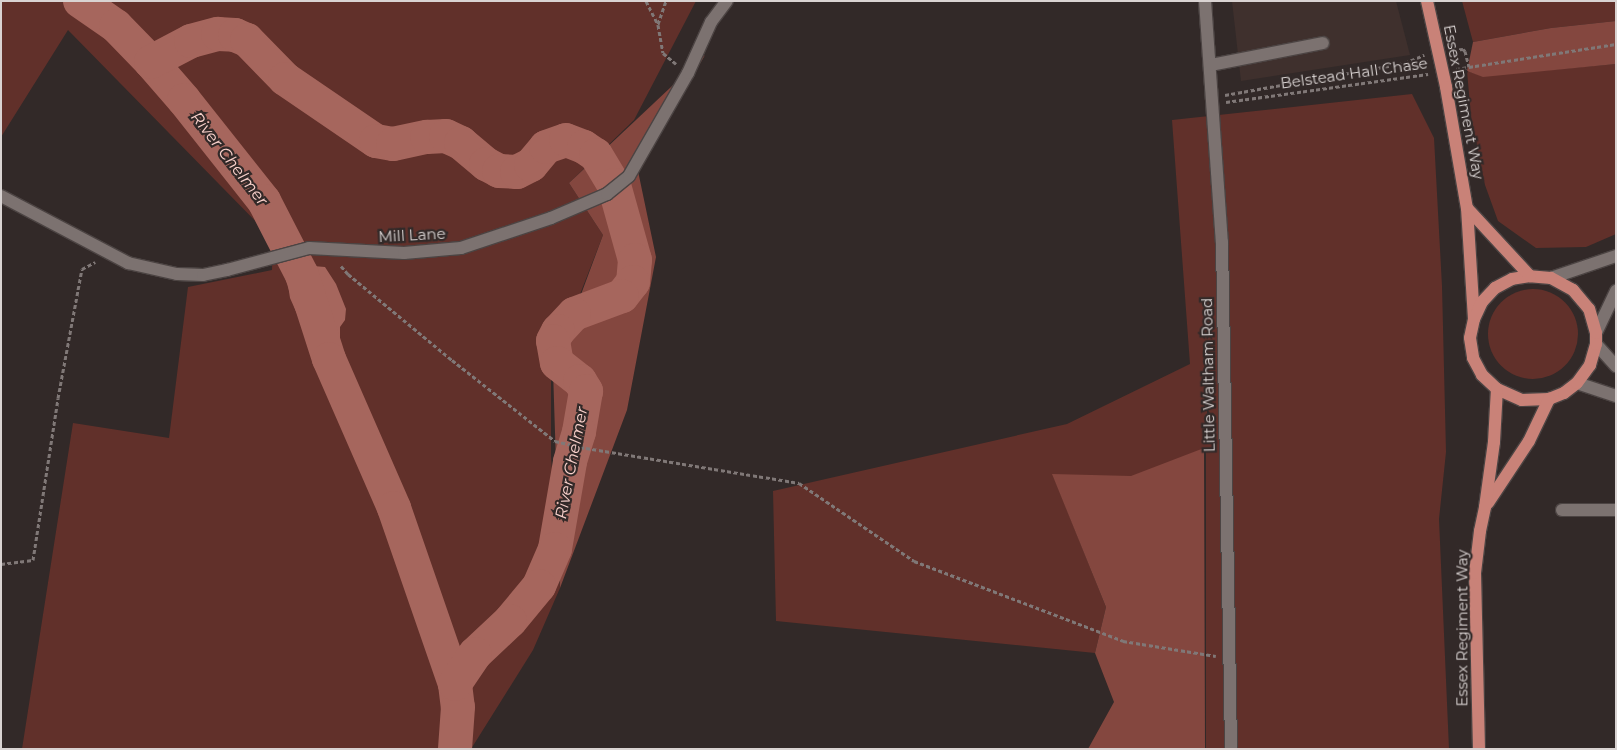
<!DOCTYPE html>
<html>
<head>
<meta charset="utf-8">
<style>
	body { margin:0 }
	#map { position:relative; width:1617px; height:750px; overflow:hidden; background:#322928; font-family:Montserrat,sans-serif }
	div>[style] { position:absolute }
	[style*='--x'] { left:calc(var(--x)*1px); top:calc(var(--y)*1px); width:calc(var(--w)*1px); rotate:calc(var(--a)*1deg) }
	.built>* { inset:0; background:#3f302d }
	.green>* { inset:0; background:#61302a }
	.round { border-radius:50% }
	.forest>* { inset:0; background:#84473f }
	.water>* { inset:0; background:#a6665d }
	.river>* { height:34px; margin:-17px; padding:0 17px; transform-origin:17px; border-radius:17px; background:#a6665d }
	.path>* { height:3px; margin-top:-1.5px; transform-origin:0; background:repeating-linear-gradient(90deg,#807877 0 4px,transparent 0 6.5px) }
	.roads { filter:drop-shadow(1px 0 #4c4443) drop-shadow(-1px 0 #4c4443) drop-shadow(0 1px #4c4443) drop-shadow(0 -1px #4c4443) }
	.minor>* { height:12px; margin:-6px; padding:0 6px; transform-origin:6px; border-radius:6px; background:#7c7270 }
	.major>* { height:12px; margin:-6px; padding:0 6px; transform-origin:6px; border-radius:6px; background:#c98278 }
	span { translate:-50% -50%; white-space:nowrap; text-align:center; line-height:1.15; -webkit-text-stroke:4.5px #322928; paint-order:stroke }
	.street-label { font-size:15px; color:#d9d3d2 }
	.water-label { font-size:16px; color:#fbd3cd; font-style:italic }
	.frame { position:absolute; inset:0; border:2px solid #d9d3d2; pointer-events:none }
</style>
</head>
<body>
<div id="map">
	<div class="built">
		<i style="clip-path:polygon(1232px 1px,1396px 1px,1410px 55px,1241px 81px)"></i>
	</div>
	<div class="green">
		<i style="clip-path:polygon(1px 1px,696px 1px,634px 120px,569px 183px,603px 235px,551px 369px,551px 456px,560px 588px,533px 650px,471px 749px,22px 749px,73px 423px,169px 438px,188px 287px,272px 270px,273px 239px,68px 30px,1px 137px)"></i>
		<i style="clip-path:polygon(1462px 1px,1616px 1px,1616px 21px,1551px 28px,1473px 42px)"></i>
		<i style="clip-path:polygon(1616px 64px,1616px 234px,1586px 247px,1536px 248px,1498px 221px,1485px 185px,1471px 116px,1467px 71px,1483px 76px)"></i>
		<i style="clip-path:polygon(1412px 94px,1434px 138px,1442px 286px,1446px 452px,1439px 519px,1449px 749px,1206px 749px,1206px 450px,1138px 477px,1053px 475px,1106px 607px,1095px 653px,776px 621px,773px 491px,1067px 424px,1190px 364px,1172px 120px)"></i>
		<i class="round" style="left:1488px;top:289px;width:90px;height:90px"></i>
	</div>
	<div class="forest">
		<i style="clip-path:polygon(1616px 21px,1616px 64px,1483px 77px,1467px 71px,1473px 42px,1551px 28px)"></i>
		<i style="clip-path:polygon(705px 55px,638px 171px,656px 257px,627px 410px,560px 588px,553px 370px,603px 235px,569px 183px)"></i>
		<i style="clip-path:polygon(1204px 448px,1205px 749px,1088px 749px,1114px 702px,1095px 653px,1106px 607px,1052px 474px,1131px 476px)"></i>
	</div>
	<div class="water">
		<i style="clip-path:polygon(313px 266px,325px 267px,336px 284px,346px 309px,345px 320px,340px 327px,340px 348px,323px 359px,315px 333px,298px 316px,290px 298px,287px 279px)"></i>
	</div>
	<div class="river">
		<i style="--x:80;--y:1;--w:44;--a:34.8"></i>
		<i style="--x:116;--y:26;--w:50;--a:45.8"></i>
		<i style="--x:151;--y:62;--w:50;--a:49"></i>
		<i style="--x:184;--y:100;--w:129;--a:51.6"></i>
		<i style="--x:264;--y:201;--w:83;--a:62.8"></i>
		<i style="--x:302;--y:275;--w:88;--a:72.2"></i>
		<i style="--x:329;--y:359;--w:163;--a:66.4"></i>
		<i style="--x:394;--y:508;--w:186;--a:70.9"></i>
		<i style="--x:455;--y:684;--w:23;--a:83"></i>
		<i style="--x:458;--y:707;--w:42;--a:94.1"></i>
		<i style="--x:151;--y:62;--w:45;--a:-27.7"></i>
		<i style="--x:191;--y:41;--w:28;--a:-15"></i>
		<i style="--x:218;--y:34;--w:17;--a:3"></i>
		<i style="--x:235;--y:35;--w:13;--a:23"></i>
		<i style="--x:247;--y:40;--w:54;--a:45.7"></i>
		<i style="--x:285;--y:79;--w:110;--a:34.3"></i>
		<i style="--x:376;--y:141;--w:17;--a:10"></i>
		<i style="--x:393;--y:144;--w:35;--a:-12"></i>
		<i style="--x:427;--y:137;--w:19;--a:-3"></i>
		<i style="--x:446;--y:136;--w:17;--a:25"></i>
		<i style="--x:461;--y:143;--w:33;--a:40"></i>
		<i style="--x:486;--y:164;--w:15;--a:28"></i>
		<i style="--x:499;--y:171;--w:18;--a:3"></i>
		<i style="--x:517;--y:172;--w:16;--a:-27"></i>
		<i style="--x:531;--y:165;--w:23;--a:-50"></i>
		<i style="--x:546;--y:147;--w:21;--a:-19"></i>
		<i style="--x:566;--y:140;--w:19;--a:21"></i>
		<i style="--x:584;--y:147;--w:14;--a:34"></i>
		<i style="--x:596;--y:155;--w:35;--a:59"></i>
		<i style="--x:614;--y:185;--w:78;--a:74.4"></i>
		<i style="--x:635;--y:260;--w:22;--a:95"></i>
		<i style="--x:633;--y:282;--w:18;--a:128"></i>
		<i style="--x:622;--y:296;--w:51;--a:159.4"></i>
		<i style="--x:574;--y:314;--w:23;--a:133"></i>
		<i style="--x:558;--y:331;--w:11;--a:117"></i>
		<i style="--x:553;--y:341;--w:22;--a:80"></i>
		<i style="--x:557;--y:363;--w:29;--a:38"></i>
		<i style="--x:580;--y:381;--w:12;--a:59"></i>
		<i style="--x:586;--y:391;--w:42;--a:99.7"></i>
		<i style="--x:579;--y:432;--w:31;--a:107"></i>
		<i style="--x:570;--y:462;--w:88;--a:99.8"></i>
		<i style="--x:555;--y:549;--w:40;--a:113.4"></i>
		<i style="--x:539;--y:586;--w:45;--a:129.6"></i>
		<i style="--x:510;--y:621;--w:48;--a:136.7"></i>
		<i style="--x:475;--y:654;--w:36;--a:124"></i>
	</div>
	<div class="path">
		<i style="--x:646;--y:1;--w:27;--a:63"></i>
		<i style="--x:658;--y:25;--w:28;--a:80"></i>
		<i style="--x:663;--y:53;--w:17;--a:40"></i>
		<i style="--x:658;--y:24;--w:24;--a:-71"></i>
		<i style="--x:1453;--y:50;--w:10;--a:-6"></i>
		<i style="--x:1463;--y:49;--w:3;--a:45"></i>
		<i style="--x:1465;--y:51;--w:16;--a:76"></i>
		<i style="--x:1456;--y:69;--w:162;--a:-8.9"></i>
		<i style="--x:1225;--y:95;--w:183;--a:-10.1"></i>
		<i style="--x:1405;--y:63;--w:21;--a:-23"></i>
		<i style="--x:1226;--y:102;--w:204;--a:-7.9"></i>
		<i style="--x:341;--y:266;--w:11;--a:49"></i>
		<i style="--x:348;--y:274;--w:135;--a:39.6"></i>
		<i style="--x:452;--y:360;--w:131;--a:38.2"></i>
		<i style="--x:555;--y:441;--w:32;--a:13"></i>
		<i style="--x:586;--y:448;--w:216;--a:9.3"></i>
		<i style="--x:799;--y:483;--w:139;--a:34.1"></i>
		<i style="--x:914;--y:561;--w:224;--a:20.9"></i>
		<i style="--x:1123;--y:641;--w:94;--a:9.2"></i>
		<i style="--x:1;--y:564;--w:32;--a:-7"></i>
		<i style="--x:33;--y:560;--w:164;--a:-81.2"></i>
		<i style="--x:58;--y:398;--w:131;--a:-79.5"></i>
		<i style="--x:82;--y:269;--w:15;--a:-28"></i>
	</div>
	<div class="roads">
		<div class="minor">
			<i style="--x:1205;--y:1;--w:242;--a:86"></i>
			<i style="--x:1222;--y:242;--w:507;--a:88.98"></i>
			<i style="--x:1211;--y:65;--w:114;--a:-11.1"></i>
			<i style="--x:1;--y:196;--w:144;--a:27.8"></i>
			<i style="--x:128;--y:263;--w:50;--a:12.7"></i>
			<i style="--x:177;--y:274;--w:26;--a:2"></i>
			<i style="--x:203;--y:275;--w:25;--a:-12"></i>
			<i style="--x:227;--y:270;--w:85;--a:-15"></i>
			<i style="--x:309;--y:248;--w:95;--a:3"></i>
			<i style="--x:404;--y:253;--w:57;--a:-5"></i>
			<i style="--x:461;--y:248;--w:95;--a:-18.4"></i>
			<i style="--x:551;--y:218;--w:61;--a:-23.2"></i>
			<i style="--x:607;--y:194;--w:28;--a:-39"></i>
			<i style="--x:629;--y:176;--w:119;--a:-60.2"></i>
			<i style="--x:688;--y:73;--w:56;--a:-65.7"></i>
			<i style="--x:711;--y:22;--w:26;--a:-53"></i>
			<i style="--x:1551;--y:278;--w:69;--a:-18.7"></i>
			<i style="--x:1596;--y:333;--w:47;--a:-64.5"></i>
			<i style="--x:1596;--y:344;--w:30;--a:48"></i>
			<i style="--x:1577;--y:383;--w:41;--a:18.4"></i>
			<i style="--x:1562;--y:510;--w:54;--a:0"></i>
		</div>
		<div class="major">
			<i style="--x:1427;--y:1;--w:88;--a:77.5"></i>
			<i style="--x:1446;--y:87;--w:123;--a:80.2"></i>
			<i style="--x:1467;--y:208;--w:111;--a:86.4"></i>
			<i style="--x:1474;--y:319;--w:19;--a:102"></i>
			<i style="--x:1470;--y:338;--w:20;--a:81"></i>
			<i style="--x:1473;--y:358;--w:19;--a:62"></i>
			<i style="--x:1482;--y:375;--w:21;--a:43"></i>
			<i style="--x:1497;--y:389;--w:27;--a:24"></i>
			<i style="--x:1522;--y:400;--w:27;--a:-2"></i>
			<i style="--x:1549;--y:399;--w:16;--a:-22"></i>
			<i style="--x:1564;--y:393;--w:16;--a:-38"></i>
			<i style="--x:1577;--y:383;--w:22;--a:-54"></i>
			<i style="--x:1590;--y:365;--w:22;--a:-74"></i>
			<i style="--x:1596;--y:344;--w:11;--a:-90"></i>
			<i style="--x:1596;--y:333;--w:25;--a:-106"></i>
			<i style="--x:1589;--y:309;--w:25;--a:-130"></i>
			<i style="--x:1573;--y:290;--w:25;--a:-151"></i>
			<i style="--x:1551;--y:278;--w:21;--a:-175"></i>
			<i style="--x:1530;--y:276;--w:18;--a:171"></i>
			<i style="--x:1512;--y:279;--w:19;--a:152"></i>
			<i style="--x:1495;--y:288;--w:19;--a:133"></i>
			<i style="--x:1482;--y:302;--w:19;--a:115"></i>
			<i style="--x:1467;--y:208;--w:93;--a:47.2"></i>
			<i style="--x:1488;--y:503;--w:74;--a:-56.5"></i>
			<i style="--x:1529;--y:441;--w:47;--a:-64.5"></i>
			<i style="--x:1479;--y:749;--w:176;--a:-91.3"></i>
			<i style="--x:1475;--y:573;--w:42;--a:-83.2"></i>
			<i style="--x:1480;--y:531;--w:25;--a:-78"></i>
			<i style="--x:1485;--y:507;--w:66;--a:-82.1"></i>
			<i style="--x:1494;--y:442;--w:53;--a:-86.8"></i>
		</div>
	</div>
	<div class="street-label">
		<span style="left:1354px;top:73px;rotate:-8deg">Belstead Hall Chase</span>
		<span style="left:1464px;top:102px;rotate:79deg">Essex Regiment Way</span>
		<span style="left:412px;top:235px;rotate:-3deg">Mill Lane</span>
		<span style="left:1208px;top:375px;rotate:-91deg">Little Waltham Road</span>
		<span style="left:1462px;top:628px;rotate:-90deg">Essex Regiment Way</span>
	</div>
	<div class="water-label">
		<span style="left:229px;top:159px;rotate:52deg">River Chelmer</span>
		<span style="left:572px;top:463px;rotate:-79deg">River Chelmer</span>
	</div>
	<div class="frame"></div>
</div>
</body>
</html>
